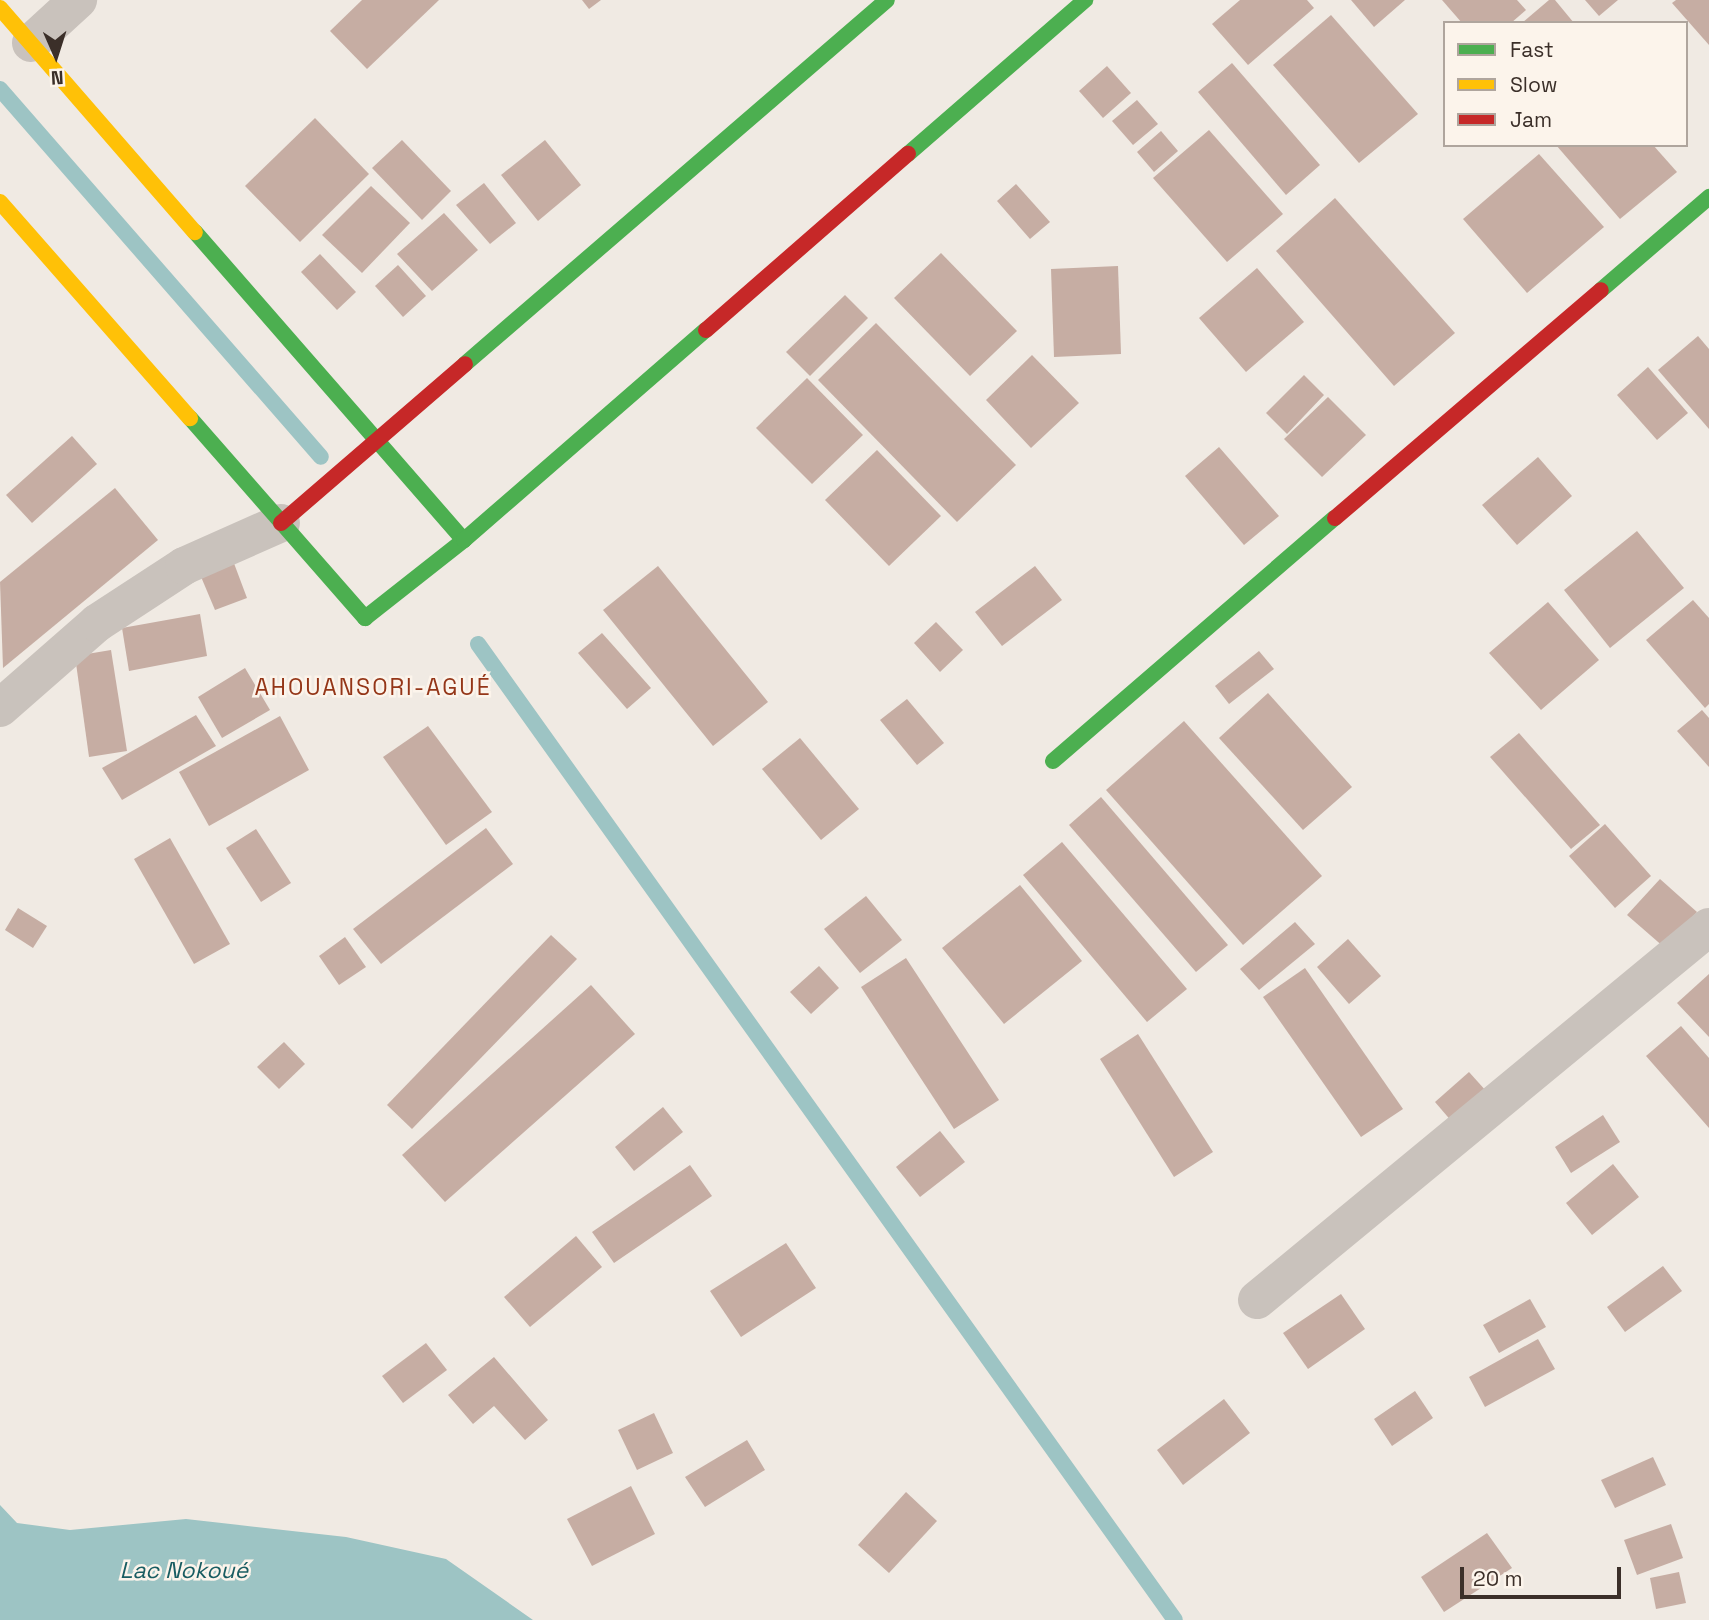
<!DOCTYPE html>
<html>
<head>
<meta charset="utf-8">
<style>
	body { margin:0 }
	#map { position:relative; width:1709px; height:1620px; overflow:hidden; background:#f0eae3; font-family:"Space Grotesk",sans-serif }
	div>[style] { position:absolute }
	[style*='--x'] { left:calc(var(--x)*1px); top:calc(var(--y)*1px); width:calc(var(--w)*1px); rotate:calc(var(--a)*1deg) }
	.water>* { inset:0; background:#9dc4c4 }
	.stream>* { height:16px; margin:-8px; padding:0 8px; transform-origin:8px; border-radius:8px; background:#9dc4c4 }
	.building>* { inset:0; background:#c6ada3 }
	.street>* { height:38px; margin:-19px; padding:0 19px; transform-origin:19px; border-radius:19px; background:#c9c2bc }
	.fast>* { height:16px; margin:-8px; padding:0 8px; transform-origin:8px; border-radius:8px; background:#4caf50 }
	.slow>* { height:16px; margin:-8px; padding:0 8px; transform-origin:8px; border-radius:8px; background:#ffc107 }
	.jam>* { height:16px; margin:-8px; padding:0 8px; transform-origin:8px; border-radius:8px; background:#c62828 }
	span { translate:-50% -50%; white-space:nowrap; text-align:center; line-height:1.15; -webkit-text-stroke:5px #fcf4eb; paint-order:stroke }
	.neighbourhood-label { font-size:23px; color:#943618; letter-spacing:2px }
	.water-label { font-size:23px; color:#195d62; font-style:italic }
	.legend { position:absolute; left:1443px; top:21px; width:245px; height:126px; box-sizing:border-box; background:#fcf4eb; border:2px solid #afa59d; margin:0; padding:9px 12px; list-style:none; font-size:21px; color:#3b2f29 }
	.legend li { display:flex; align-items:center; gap:14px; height:35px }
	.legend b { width:35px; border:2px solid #afa59d }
	.north { position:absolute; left:21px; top:21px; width:70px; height:70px; -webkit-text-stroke:5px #fcf4eb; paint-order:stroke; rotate:177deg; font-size:19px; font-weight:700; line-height:28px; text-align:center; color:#3b2f29 }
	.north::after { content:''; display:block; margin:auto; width:24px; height:32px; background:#3b2f29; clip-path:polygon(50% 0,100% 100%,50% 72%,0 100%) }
	.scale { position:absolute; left:1460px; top:1567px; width:161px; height:32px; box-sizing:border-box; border:4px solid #3b2f29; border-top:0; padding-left:9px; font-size:21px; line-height:24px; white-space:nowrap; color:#3b2f29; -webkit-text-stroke:5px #fcf4eb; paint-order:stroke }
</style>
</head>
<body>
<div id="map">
	<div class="water">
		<i style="clip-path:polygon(0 1505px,17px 1523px,70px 1530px,186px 1519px,346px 1537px,446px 1559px,533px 1620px,0 1620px)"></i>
	</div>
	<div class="stream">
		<i style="--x:0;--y:89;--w:488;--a:48.9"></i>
		<i style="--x:478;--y:644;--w:1199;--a:54.47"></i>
	</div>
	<div class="building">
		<i style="clip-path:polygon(362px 0,439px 0,367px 69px,330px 31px)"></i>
		<i style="clip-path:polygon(582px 0,601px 0,589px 9px)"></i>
		<i style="clip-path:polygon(1240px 0,1307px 0,1314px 8px,1248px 65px,1212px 24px)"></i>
		<i style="clip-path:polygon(1351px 0,1405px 0,1374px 27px)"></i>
		<i style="clip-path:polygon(1442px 0,1517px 0,1526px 10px,1511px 23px,1462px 23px)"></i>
		<i style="clip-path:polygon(1549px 0,1555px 0,1574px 23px,1522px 23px)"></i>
		<i style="clip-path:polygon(1585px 0,1618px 0,1599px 16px)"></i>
		<i style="clip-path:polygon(1676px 0,1709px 0,1709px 45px,1672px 3px)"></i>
		<i style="clip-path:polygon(1331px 15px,1418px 114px,1359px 163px,1273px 65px)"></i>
		<i style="clip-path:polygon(1232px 63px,1320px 165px,1286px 195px,1198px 92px)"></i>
		<i style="clip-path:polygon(1107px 66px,1131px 93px,1103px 118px,1079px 91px)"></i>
		<i style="clip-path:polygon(1137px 100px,1158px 124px,1133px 145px,1112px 121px)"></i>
		<i style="clip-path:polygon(315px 118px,369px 174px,300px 242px,245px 186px)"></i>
		<i style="clip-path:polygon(1209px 130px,1283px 214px,1227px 262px,1153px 178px)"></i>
		<i style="clip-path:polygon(1161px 131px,1178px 151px,1154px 172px,1137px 152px)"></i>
		<i style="clip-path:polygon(402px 140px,451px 191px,422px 220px,372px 168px)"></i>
		<i style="clip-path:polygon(545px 140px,581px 185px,538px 221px,501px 175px)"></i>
		<i style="clip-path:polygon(1556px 145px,1653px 145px,1677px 172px,1620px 219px)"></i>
		<i style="clip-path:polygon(1539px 154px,1604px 227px,1527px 293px,1463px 219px)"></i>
		<i style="clip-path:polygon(484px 183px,516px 223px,490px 244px,456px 205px)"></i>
		<i style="clip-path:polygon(1016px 184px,1050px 222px,1030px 239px,997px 201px)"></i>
		<i style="clip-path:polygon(371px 186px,410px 223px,362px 273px,322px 235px)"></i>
		<i style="clip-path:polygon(1335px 198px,1455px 333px,1394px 386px,1276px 251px)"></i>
		<i style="clip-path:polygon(444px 213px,478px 250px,432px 291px,397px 254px)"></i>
		<i style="clip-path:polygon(941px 253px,1017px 331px,970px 376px,894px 298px)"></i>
		<i style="clip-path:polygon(320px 254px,356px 292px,337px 310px,301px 272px)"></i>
		<i style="clip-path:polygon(398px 265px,426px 296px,403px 317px,375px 286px)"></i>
		<i style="clip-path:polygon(1118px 266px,1121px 354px,1054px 357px,1051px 269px)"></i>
		<i style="clip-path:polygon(1257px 268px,1304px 322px,1246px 372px,1199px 318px)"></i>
		<i style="clip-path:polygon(845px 295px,868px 318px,810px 376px,786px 352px)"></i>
		<i style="clip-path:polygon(876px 323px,1016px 465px,957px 522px,818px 380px)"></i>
		<i style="clip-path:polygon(1698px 336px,1709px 349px,1709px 429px,1658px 370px)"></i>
		<i style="clip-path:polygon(1032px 355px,1079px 403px,1031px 448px,986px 400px)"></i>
		<i style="clip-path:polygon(1648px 367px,1688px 413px,1657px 440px,1617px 395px)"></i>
		<i style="clip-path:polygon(1304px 375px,1324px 395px,1287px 434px,1266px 413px)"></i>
		<i style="clip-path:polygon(807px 378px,863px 435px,812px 484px,756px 428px)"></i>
		<i style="clip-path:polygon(1328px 397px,1366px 435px,1322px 477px,1284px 439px)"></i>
		<i style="clip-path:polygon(72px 436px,97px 464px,32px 523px,6px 495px)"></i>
		<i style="clip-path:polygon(1219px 447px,1279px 516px,1244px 545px,1185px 476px)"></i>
		<i style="clip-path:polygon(877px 450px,941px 516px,889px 566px,825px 500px)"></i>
		<i style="clip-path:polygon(1538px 457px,1572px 496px,1517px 545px,1482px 505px)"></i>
		<i style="clip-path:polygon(115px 488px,158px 540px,3px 668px,0 582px)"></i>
		<i style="clip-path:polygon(1637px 531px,1684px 588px,1610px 648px,1564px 590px)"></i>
		<i style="clip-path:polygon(232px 558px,247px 598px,215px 610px,199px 572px)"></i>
		<i style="clip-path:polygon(658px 566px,768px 702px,713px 746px,603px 610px)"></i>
		<i style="clip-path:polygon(1035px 566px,1062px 600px,1002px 646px,975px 612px)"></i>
		<i style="clip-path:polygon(1693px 600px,1709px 618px,1709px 704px,1705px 708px,1646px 640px)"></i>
		<i style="clip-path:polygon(1548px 602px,1599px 660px,1541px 710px,1489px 653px)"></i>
		<i style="clip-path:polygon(200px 614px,207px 656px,129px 671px,122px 628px)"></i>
		<i style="clip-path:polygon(936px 622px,963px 650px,940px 672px,914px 643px)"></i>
		<i style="clip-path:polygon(602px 633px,651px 688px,627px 709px,578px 653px)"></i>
		<i style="clip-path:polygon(111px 650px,127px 751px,89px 757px,75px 656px)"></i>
		<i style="clip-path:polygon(1259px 651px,1274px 669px,1229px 704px,1215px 686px)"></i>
		<i style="clip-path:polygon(245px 668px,270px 710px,222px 738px,198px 697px)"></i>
		<i style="clip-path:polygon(1268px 693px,1352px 787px,1303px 830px,1219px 738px)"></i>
		<i style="clip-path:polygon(907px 699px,944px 743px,917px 765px,880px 720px)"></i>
		<i style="clip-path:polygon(1702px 710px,1709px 718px,1709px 767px,1677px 731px)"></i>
		<i style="clip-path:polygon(196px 715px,216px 746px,122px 800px,102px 768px)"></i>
		<i style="clip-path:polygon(280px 716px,309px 770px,209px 826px,179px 772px)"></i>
		<i style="clip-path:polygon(1184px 721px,1322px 876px,1243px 945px,1106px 790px)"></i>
		<i style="clip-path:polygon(428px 726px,492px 812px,446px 845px,383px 757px)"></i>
		<i style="clip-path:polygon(1519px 733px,1600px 825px,1571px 849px,1490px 757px)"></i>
		<i style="clip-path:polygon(800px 738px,859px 809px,821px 840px,762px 769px)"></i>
		<i style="clip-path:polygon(1101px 797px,1228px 945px,1196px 972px,1069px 825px)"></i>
		<i style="clip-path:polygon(1605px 824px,1651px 876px,1615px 908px,1569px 856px)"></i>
		<i style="clip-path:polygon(486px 828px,513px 864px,381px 964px,353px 929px)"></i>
		<i style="clip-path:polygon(256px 829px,291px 883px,261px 902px,226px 848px)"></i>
		<i style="clip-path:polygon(170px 838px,230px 944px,194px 964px,134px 859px)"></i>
		<i style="clip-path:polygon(1062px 842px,1187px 989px,1147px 1022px,1023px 875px)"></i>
		<i style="clip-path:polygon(1660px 879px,1697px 912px,1665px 948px,1627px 915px)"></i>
		<i style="clip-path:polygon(1020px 885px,1082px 961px,1004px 1024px,942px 948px)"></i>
		<i style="clip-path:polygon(866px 896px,902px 940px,860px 973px,824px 929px)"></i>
		<i style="clip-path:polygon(18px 908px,47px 926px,33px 948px,5px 930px)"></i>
		<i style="clip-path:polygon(1295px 922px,1315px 944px,1259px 990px,1240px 969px)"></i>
		<i style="clip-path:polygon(551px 935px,577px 959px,412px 1129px,387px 1105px)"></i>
		<i style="clip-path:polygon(345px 937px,366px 967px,339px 985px,319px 956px)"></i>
		<i style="clip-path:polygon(1348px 939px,1381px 976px,1349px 1004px,1317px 967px)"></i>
		<i style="clip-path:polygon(906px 958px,999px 1100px,954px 1129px,861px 987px)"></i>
		<i style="clip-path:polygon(819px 966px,839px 988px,811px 1014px,790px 992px)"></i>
		<i style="clip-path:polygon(1305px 968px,1403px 1109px,1361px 1137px,1263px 997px)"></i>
		<i style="clip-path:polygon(1709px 974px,1709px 1037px,1677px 1003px)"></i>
		<i style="clip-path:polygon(591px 985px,635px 1034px,445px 1202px,402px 1155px)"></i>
		<i style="clip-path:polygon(1681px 1026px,1709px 1058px,1709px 1128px,1646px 1056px)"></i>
		<i style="clip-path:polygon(1138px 1034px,1213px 1152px,1174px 1177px,1100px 1059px)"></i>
		<i style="clip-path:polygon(284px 1042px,305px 1064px,279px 1089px,257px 1067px)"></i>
		<i style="clip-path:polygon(1469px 1072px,1487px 1092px,1453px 1123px,1435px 1102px)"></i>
		<i style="clip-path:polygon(663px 1107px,683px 1132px,634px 1171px,615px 1147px)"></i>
		<i style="clip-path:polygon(1603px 1115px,1620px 1142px,1571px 1173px,1555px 1147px)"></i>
		<i style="clip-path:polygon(940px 1131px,965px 1162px,920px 1197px,896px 1167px)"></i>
		<i style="clip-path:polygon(1613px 1164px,1639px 1197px,1592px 1235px,1566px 1203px)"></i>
		<i style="clip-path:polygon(690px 1165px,712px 1196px,614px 1263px,592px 1232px)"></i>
		<i style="clip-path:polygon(576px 1236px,602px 1267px,530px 1327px,504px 1297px)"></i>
		<i style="clip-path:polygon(786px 1243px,816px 1288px,741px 1337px,710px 1291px)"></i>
		<i style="clip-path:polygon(1663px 1266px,1682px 1291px,1625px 1332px,1607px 1307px)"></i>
		<i style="clip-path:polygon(1341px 1294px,1365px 1329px,1308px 1369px,1283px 1333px)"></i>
		<i style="clip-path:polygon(1530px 1299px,1546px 1327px,1499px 1353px,1483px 1325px)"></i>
		<i style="clip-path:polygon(1538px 1339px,1555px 1369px,1485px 1407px,1469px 1377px)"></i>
		<i style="clip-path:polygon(426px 1343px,447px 1370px,403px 1403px,382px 1376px)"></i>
		<i style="clip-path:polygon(494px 1357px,548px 1420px,525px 1440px,494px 1406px,473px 1424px,448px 1395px)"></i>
		<i style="clip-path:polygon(1415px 1391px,1433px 1418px,1392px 1446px,1374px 1419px)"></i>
		<i style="clip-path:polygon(1224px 1399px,1250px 1433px,1183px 1485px,1157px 1450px)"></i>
		<i style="clip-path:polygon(654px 1413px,673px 1453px,637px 1470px,618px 1430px)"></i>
		<i style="clip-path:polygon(747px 1440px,765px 1470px,705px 1507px,685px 1477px)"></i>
		<i style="clip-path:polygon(1653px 1457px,1666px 1485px,1615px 1508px,1601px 1480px)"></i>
		<i style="clip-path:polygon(631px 1486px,655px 1534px,592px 1566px,567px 1519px)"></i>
		<i style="clip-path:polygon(906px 1492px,937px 1521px,889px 1573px,858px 1545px)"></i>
		<i style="clip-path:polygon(1671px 1524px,1683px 1558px,1637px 1575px,1624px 1540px)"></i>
		<i style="clip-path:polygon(1487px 1533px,1512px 1568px,1444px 1612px,1421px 1577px)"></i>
		<i style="clip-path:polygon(1679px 1572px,1686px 1603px,1656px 1609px,1650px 1578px)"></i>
	</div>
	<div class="street">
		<i style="--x:31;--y:43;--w:64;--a:-42.5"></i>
		<i style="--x:0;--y:708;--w:129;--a:-41.2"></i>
		<i style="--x:97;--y:623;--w:104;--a:-33.2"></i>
		<i style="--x:184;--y:566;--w:106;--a:-23.9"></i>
		<i style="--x:1257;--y:1300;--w:586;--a:-39.53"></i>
	</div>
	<div class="fast">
		<i style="--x:908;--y:154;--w:235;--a:-41"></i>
		<i style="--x:195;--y:232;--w:409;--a:48.9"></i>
		<i style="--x:1601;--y:290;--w:143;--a:-40.7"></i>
		<i style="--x:465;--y:364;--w:557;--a:-40.78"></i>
		<i style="--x:190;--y:418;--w:266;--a:48.8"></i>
		<i style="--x:365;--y:618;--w:126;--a:-38.2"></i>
		<i style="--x:464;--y:540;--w:320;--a:-41"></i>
		<i style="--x:1053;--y:761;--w:372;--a:-40.8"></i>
	</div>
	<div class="slow">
		<i style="--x:0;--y:8;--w:297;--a:49"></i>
		<i style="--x:0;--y:202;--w:288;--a:48.7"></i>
	</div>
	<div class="jam">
		<i style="--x:706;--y:330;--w:268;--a:-41.1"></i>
		<i style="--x:1335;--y:518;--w:350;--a:-40.6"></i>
		<i style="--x:281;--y:523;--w:243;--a:-40.8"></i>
	</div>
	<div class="neighbourhood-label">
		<span style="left:373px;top:687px">AHOUANSORI-AGUÉ</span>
	</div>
	<div class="water-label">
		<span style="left:184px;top:1570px">Lac Nokoué</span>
	</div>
	<ul class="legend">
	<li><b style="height:9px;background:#4caf50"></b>Fast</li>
	<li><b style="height:9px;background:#ffc107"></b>Slow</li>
	<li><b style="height:9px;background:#c62828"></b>Jam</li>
	</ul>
	<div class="north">N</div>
	<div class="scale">20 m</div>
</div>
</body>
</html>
